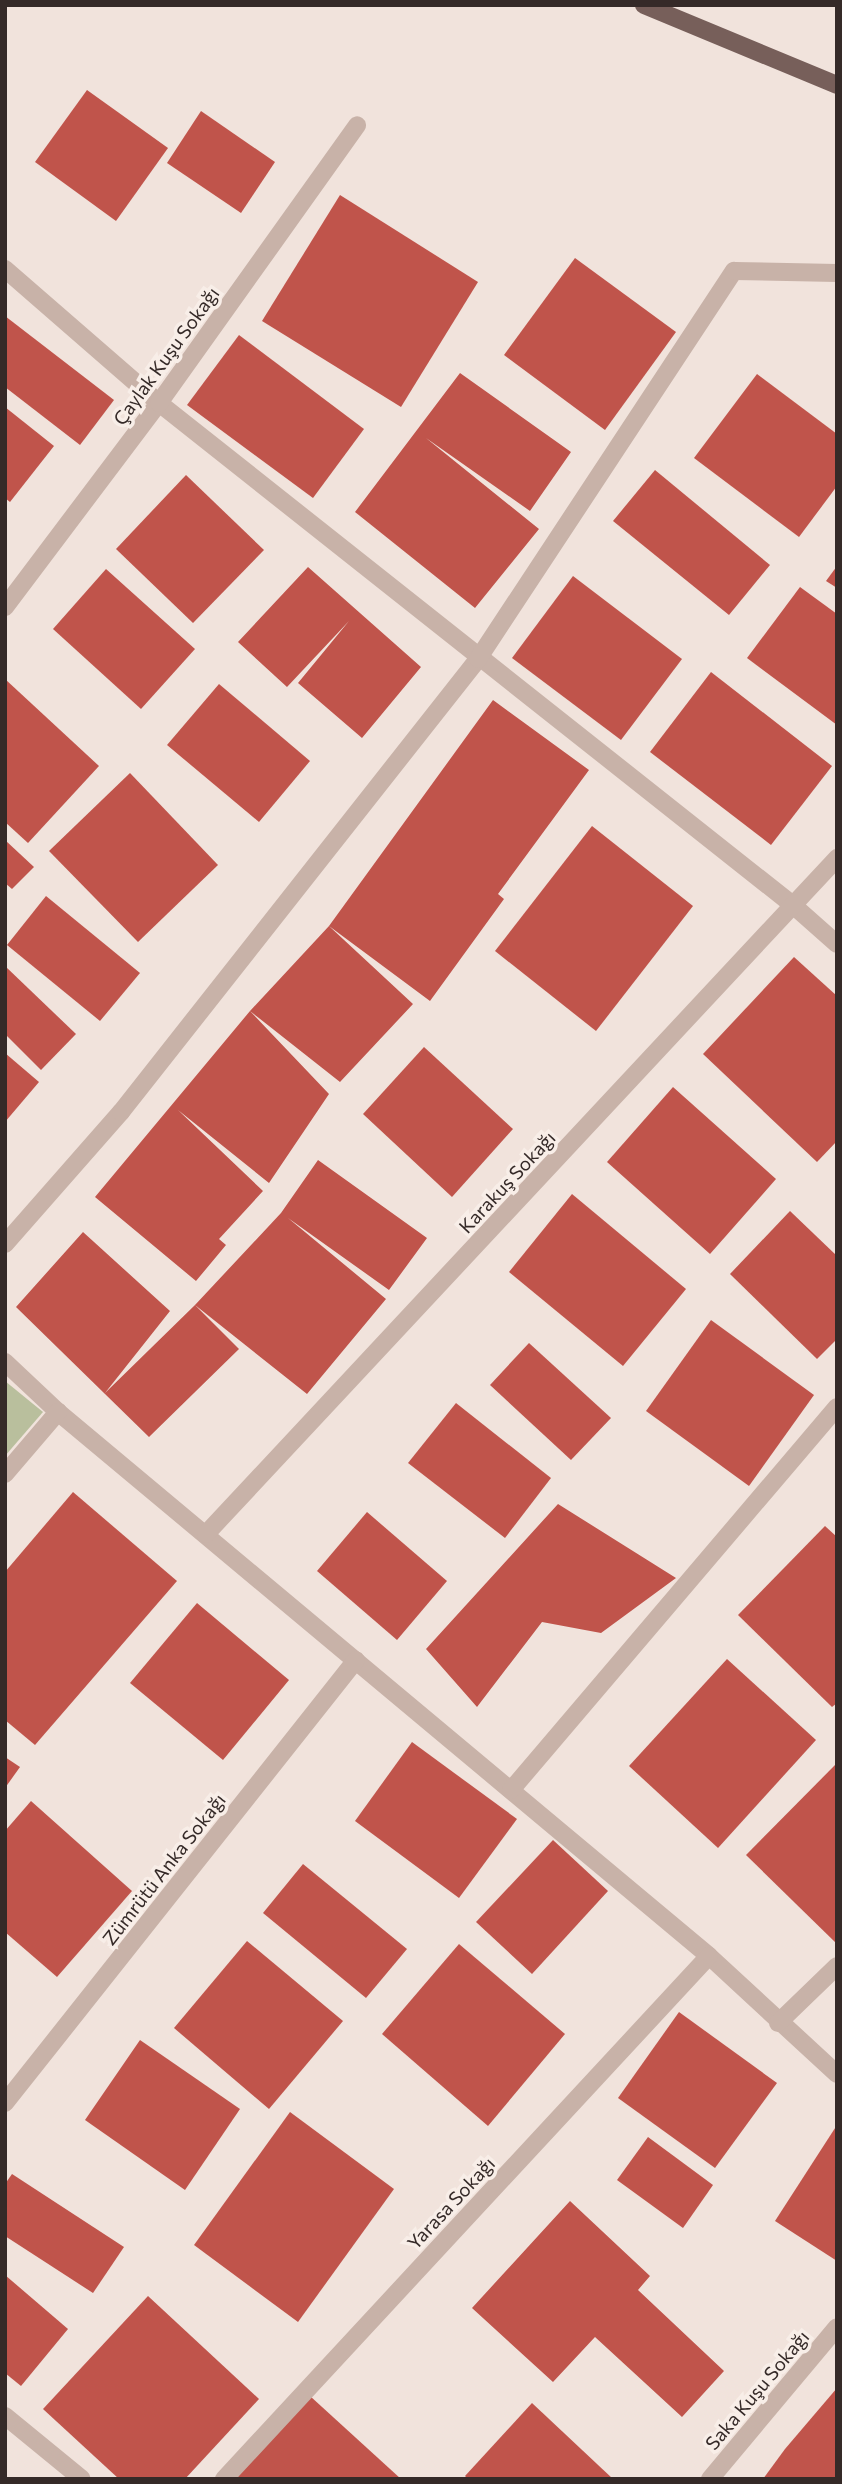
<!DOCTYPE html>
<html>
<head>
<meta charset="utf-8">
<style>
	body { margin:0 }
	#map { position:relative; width:842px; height:2484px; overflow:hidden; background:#f1e3dc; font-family:Commissioner,sans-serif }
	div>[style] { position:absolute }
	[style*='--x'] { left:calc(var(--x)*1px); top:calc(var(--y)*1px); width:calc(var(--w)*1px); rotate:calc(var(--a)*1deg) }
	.green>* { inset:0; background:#b9bf9d }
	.building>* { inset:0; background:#c0544b }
	.minor>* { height:18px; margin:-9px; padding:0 9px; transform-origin:9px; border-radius:9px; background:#c8b2a8 }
	.tertiary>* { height:18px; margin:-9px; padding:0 9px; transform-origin:9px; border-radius:9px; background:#c8b2a8 }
	.primary>* { height:18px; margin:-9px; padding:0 9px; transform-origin:9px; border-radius:9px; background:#775f5a }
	span { translate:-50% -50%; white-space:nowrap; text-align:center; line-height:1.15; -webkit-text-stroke:7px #f8eee8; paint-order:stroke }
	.street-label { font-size:19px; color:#352a28 }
	.frame { position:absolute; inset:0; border:7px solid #352a28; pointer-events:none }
</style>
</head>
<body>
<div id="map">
	<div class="green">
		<i style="clip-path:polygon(5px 1381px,43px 1412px,5px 1456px)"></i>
	</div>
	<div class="building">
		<i style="clip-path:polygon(87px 90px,168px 148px,116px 221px,35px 162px)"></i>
		<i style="clip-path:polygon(201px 111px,275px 162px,241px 213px,167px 163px)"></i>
		<i style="clip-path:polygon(340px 195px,478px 282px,401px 407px,262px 321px)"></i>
		<i style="clip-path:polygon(575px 258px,676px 332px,605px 430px,504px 355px)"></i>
		<i style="clip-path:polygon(5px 316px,114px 400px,80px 445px,5px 387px)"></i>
		<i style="clip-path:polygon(239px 335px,364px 429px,313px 498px,187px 405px)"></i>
		<i style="clip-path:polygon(460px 373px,571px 452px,530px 511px,426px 438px,539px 529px,475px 608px,355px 512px)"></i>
		<i style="clip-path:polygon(757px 374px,837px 434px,837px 486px,799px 537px,694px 458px)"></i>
		<i style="clip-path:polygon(5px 407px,54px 446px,10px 502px,5px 498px)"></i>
		<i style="clip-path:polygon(655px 470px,770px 565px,729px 615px,613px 521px)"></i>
		<i style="clip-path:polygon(186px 475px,264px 550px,193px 623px,116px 549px)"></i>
		<i style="clip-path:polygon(837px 566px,837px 588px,826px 581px)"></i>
		<i style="clip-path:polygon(308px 567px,421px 667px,362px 738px,298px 683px,349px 621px,287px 687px,238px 642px)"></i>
		<i style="clip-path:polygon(106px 569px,195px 649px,141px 709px,53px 629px)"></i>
		<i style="clip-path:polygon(573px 576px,682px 659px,621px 740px,512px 658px)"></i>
		<i style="clip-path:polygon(800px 587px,837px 614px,837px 725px,747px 658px)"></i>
		<i style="clip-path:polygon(711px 672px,832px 766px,771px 845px,650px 752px)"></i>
		<i style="clip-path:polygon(5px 679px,99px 766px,28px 843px,5px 822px)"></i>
		<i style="clip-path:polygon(219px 684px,310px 761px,259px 822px,167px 745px)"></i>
		<i style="clip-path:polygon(493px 700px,589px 770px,498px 894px,504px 899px,430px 1001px,329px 926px,413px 1004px,340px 1082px,250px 1011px,329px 1094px,269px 1183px,178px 1110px,263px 1191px,219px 1239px,226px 1245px,196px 1281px,95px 1197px,250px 1011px,329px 926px)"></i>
		<i style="clip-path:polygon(130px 773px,218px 865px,138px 942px,49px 851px)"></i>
		<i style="clip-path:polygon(592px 826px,693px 906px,596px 1031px,495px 951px)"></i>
		<i style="clip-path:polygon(5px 840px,34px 867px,12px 889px,5px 883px)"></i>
		<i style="clip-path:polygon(46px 896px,140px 973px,100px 1021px,7px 945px)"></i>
		<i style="clip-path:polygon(794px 957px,837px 996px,837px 1141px,817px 1162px,703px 1054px)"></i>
		<i style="clip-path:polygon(5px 966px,76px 1034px,41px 1070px,5px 1034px)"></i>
		<i style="clip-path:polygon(424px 1047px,513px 1129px,452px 1197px,363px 1114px)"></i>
		<i style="clip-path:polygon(5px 1053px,39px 1082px,5px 1122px)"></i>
		<i style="clip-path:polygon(673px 1087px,776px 1179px,710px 1254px,607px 1162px)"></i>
		<i style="clip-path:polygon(318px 1160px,427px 1238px,389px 1290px,288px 1218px,386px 1299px,307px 1394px,195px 1305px,239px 1349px,149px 1437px,16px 1307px,83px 1232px,170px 1311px,105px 1393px,195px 1305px,281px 1213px)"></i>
		<i style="clip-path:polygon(572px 1194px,686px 1289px,623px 1366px,509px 1272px)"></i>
		<i style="clip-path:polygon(790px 1211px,837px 1256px,837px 1339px,817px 1359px,730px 1274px)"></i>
		<i style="clip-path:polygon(711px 1320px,814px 1395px,749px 1486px,646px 1411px)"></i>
		<i style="clip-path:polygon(529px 1343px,611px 1418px,571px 1460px,490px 1385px)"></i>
		<i style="clip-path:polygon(456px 1403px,551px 1478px,505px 1538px,408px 1463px)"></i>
		<i style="clip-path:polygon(73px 1492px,177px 1581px,35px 1745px,5px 1720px,5px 1572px)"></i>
		<i style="clip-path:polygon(558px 1504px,676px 1578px,601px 1633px,542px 1622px,477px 1707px,426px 1649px)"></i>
		<i style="clip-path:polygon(367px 1512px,447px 1581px,397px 1640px,317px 1571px)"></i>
		<i style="clip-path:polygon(825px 1526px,837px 1537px,837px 1703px,832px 1707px,738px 1615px)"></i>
		<i style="clip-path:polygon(197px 1603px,289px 1680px,223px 1760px,130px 1683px)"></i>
		<i style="clip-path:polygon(727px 1659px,816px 1740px,718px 1848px,629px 1766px)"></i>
		<i style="clip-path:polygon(412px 1742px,517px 1819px,459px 1898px,355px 1821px)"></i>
		<i style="clip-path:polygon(5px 1757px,20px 1767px,5px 1788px)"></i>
		<i style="clip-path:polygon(837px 1763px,837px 1944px,746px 1855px)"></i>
		<i style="clip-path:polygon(31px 1801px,132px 1891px,57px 1977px,5px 1932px,5px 1831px)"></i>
		<i style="clip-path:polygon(553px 1840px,608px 1891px,532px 1974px,476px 1922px)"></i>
		<i style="clip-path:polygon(303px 1864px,407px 1949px,366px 1998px,263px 1913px)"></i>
		<i style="clip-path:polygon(247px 1941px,343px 2021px,269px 2109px,174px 2028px)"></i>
		<i style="clip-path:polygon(459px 1944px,565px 2034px,488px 2126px,382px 2034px)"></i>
		<i style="clip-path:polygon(679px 2012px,777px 2083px,715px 2168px,618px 2098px)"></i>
		<i style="clip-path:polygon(140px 2040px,240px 2109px,185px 2190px,85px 2120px)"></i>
		<i style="clip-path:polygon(290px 2112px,394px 2189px,298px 2322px,194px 2245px)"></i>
		<i style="clip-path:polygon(837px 2125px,837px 2261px,775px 2221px)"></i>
		<i style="clip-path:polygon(648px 2137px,713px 2185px,683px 2228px,617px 2180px)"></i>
		<i style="clip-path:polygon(12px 2174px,124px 2247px,93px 2293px,5px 2236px,5px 2184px)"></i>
		<i style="clip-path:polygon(570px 2201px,650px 2276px,638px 2290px,724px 2371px,682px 2417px,595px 2337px,553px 2382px,472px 2308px)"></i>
		<i style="clip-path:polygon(5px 2275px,68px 2329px,21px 2386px,5px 2373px)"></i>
		<i style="clip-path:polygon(148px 2296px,259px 2399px,185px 2479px,119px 2479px,43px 2409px)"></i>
		<i style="clip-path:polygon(837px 2388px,837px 2479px,763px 2479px,785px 2449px)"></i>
		<i style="clip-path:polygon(310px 2396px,401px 2479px,235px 2479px)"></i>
		<i style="clip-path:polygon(532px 2403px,613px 2479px,468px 2479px,465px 2476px)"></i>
	</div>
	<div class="minor">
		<i style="--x:5;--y:269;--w:204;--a:41"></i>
		<i style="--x:159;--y:403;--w:810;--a:38.38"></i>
		<i style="--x:794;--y:906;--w:57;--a:41.5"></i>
		<i style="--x:5;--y:607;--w:256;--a:-53"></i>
		<i style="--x:159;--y:403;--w:341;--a:-54.5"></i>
		<i style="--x:5;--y:1244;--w:176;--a:-48.7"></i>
		<i style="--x:121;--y:1112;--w:577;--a:-51.76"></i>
		<i style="--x:478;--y:659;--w:465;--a:-56.6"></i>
		<i style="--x:734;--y:271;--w:103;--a:1.1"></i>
		<i style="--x:5;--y:1362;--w:73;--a:43.3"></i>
		<i style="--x:58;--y:1412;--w:848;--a:39.88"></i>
		<i style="--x:709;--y:1956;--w:174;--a:42.7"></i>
		<i style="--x:5;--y:1474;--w:82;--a:-49.5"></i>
		<i style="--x:206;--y:1534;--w:925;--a:-46.97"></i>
		<i style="--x:511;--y:1790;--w:503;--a:-49.6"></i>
		<i style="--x:778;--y:2023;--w:82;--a:-44"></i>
		<i style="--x:5;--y:2103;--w:565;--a:-51.61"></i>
		<i style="--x:224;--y:2479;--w:713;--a:-47.16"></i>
		<i style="--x:710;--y:2479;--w:198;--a:-50.1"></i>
	</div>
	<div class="tertiary">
		<i style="--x:5;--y:2416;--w:99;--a:39.3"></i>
	</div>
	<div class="primary">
		<i style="--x:644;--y:5;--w:209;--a:22.5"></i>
	</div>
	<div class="street-label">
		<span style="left:166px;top:356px;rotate:-54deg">Çaylak Kuşu Sokağı</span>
		<span style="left:507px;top:1182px;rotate:-47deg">Karakuş Sokağı</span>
		<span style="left:164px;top:1869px;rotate:-52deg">Zümrütü Anka Sokağı</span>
		<span style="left:451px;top:2203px;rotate:-47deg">Yarasa Sokağı</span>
		<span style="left:757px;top:2390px;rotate:-50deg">Saka Kuşu Sokağı</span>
	</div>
	<div class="frame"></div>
</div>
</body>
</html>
